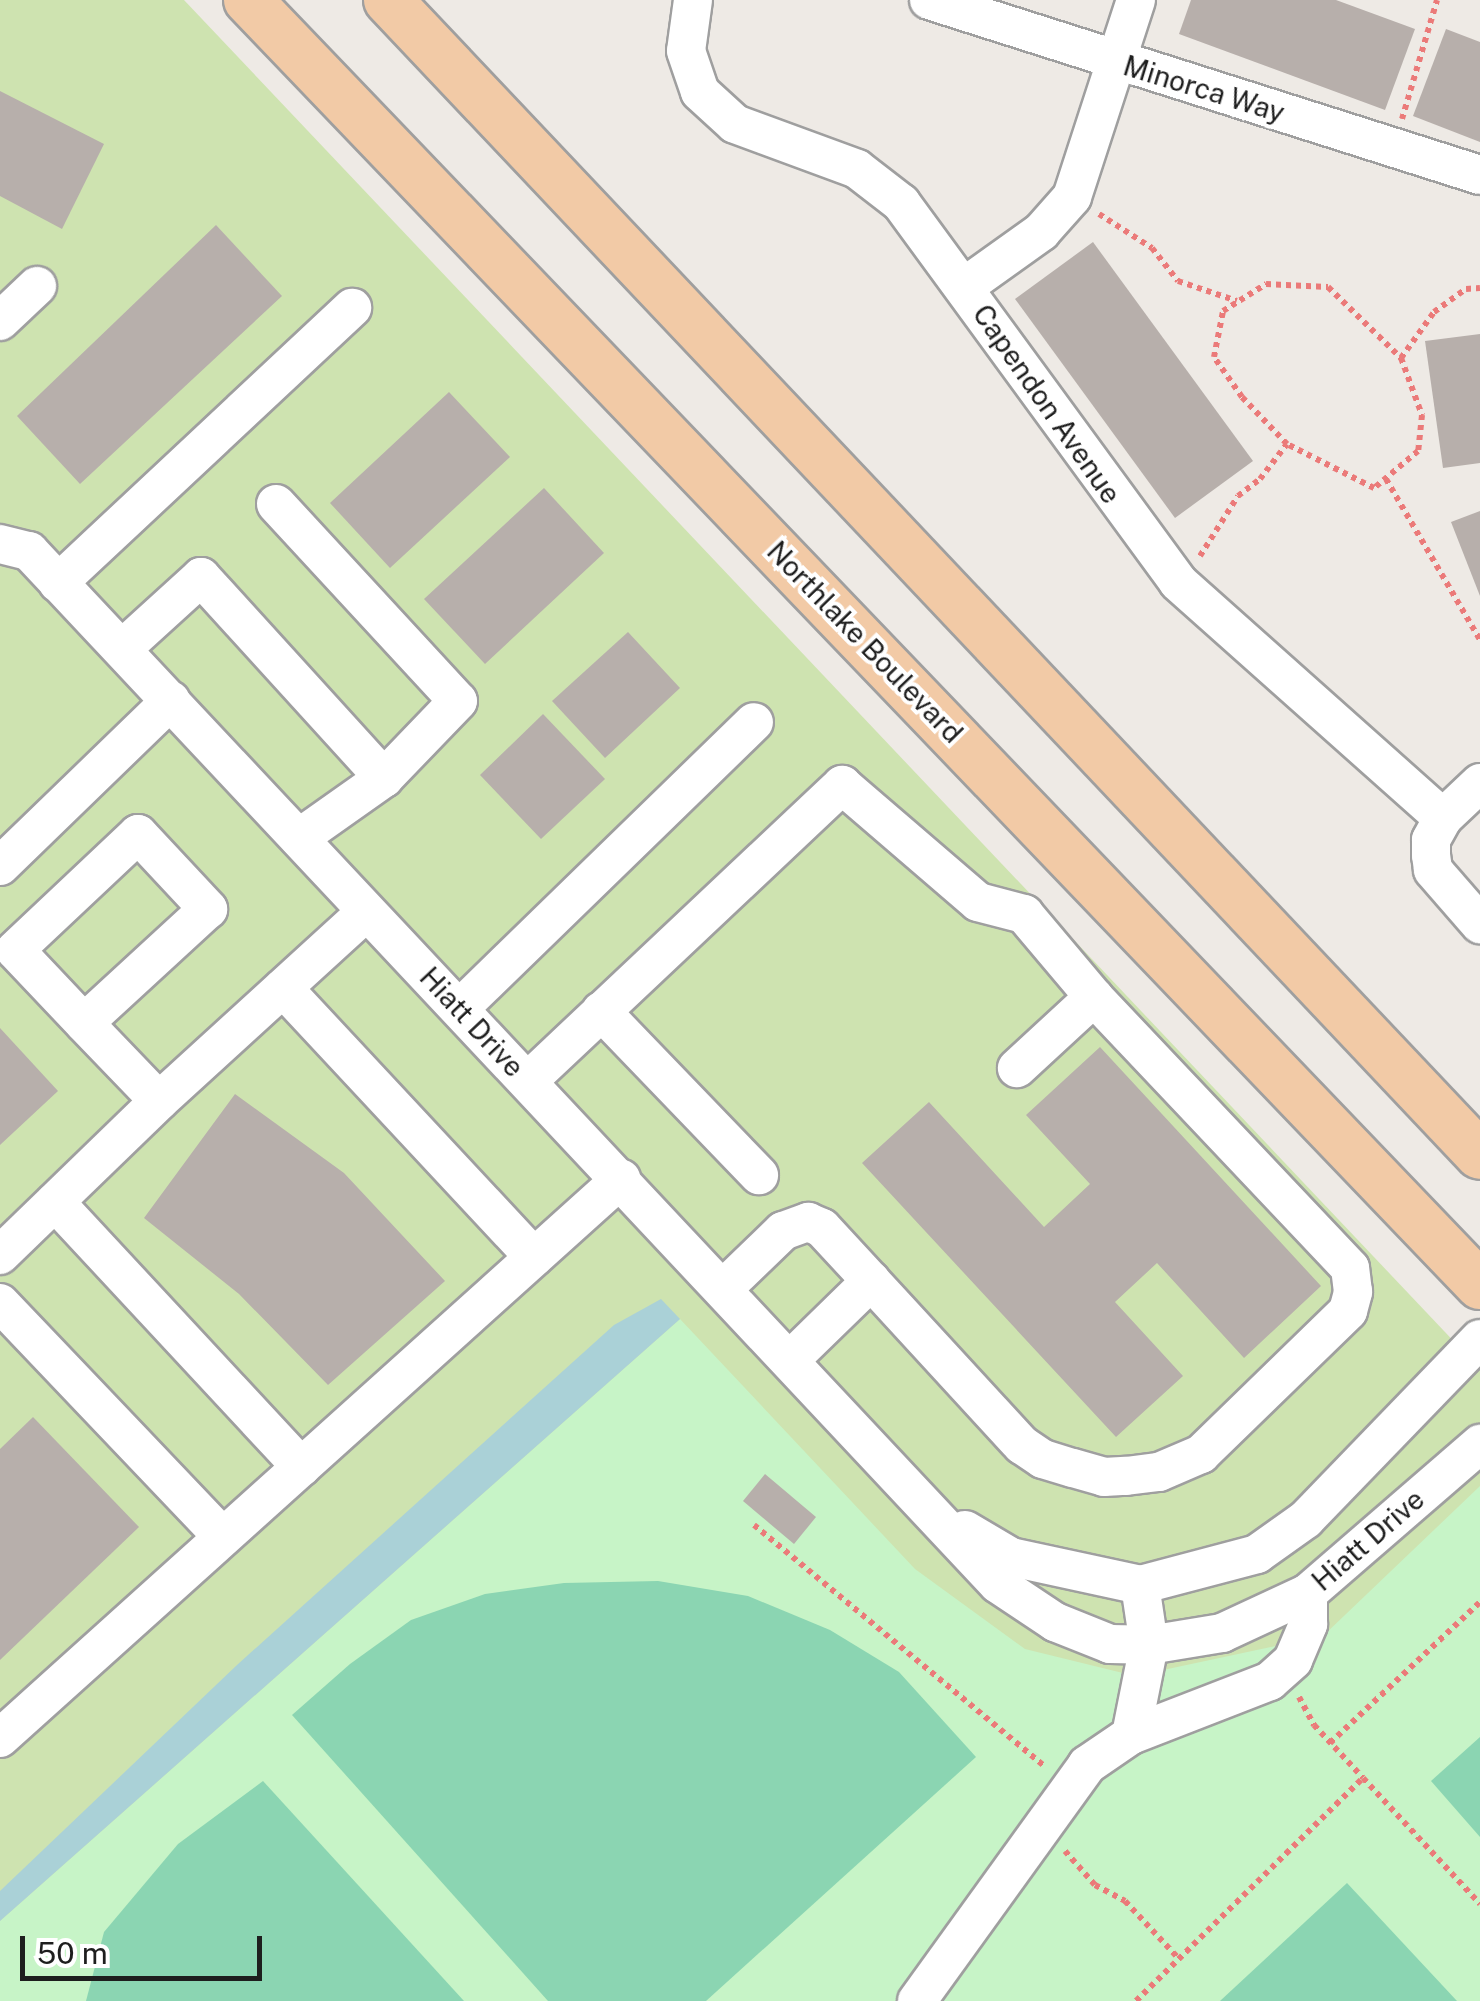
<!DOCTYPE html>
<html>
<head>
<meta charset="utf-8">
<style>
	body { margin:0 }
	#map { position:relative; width:1480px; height:2001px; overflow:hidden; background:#eeeae5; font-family:"Public Sans",sans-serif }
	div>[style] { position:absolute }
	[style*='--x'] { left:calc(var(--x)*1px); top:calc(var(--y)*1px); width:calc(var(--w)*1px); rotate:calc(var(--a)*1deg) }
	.grass>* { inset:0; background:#cee3b0 }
	.park>* { inset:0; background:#c7f4c7 }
	.pitch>* { inset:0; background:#8bd5b2 }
	.water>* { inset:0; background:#aad1d7 }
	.building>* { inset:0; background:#b7afab }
	.path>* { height:6px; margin-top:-3px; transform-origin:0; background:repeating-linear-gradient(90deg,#eb7a79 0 5px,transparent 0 10px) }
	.roads { filter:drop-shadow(2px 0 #9f9f9f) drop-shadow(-2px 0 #9f9f9f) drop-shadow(0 2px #9f9f9f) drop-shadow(0 -2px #9f9f9f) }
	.minor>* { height:38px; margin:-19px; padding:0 19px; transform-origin:19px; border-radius:19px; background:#fff }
	.major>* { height:48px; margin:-24px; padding:0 24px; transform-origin:24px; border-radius:24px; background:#f2caa6 }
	span { translate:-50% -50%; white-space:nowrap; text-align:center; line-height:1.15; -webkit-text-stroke:8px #fff; paint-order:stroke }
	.street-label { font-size:28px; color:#1e1e1e }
	.scale { position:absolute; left:20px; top:1936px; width:242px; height:45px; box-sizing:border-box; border:5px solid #1e1e1e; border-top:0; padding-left:12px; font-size:30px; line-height:35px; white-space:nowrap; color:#1e1e1e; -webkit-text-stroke:8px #fff; paint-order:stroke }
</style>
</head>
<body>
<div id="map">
	<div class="grass">
		<i style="clip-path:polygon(0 0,184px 0,1480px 1369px,1480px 2001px,0 2001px)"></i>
	</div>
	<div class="park">
		<i style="clip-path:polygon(680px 1319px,915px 1569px,1025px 1649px,1135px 1676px,1323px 1636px,1480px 1486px,1480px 2001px,0 2001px,0 1921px)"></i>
	</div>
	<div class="pitch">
		<i style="clip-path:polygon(658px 1581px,748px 1596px,830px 1630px,899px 1672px,976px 1757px,706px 2001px,548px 2001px,292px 1715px,350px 1664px,411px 1620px,485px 1594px,564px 1583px)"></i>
		<i style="clip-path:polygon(1480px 1737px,1480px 1837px,1431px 1781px)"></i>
		<i style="clip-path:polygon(263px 1781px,464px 2001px,86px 2001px,104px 1932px,178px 1844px)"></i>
		<i style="clip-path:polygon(1347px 1883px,1457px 2001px,1220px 2001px)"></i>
	</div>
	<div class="water">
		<i style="clip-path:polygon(661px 1299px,680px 1319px,0 1921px,0 1891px,237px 1665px,614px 1325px)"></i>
	</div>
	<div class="building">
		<i style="clip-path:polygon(1191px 0,1336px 0,1415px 29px,1385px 110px,1179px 34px)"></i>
		<i style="clip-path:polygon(1446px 29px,1480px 42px,1480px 142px,1413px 116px)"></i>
		<i style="clip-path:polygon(0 91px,104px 144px,62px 229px,0 196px)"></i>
		<i style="clip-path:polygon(216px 225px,282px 296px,80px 484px,17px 416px)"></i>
		<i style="clip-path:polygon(1093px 242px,1253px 461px,1175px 518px,1015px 299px)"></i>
		<i style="clip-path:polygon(1480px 334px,1480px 463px,1443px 468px,1425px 341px)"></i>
		<i style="clip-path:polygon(449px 392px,510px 457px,390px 568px,330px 503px)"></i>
		<i style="clip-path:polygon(544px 488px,604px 553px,485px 664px,424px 599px)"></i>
		<i style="clip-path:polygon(1480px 511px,1480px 596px,1451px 522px)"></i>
		<i style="clip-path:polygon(628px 632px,680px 688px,605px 758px,552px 701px)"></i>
		<i style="clip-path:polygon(543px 714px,605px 779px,541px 839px,480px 775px)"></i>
		<i style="clip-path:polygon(0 1028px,58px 1091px,0 1145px)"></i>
		<i style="clip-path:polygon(1100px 1047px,1321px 1286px,1244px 1358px,1157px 1263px,1115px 1302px,1183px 1376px,1116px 1437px,862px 1163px,929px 1102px,1044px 1227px,1090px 1184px,1026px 1115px)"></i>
		<i style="clip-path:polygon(235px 1094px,344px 1173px,445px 1281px,328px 1385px,239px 1294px,144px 1218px)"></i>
		<i style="clip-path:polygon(33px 1417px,139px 1527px,0 1660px,0 1449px)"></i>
		<i style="clip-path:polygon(765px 1474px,816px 1517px,794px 1544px,743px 1501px)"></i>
	</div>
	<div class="path">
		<i style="--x:1402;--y:119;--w:124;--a:-73.6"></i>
		<i style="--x:1099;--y:214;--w:63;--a:32.7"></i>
		<i style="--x:1152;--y:248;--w:42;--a:51.8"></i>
		<i style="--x:1178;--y:281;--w:62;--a:18.7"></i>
		<i style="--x:1266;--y:284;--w:62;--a:2.8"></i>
		<i style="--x:1328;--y:287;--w:102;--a:44.2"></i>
		<i style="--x:1401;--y:358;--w:61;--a:69.8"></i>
		<i style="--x:1422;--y:415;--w:36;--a:96"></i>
		<i style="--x:1418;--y:451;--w:57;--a:139.9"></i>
		<i style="--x:1374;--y:488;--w:97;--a:-153.2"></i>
		<i style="--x:1287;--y:444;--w:65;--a:-133.8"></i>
		<i style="--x:1242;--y:397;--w:49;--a:-125"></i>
		<i style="--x:1214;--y:357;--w:47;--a:-78.9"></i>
		<i style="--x:1223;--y:311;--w:51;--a:-32.1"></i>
		<i style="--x:1401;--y:358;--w:57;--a:-54.3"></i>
		<i style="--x:1434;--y:312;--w:39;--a:-36"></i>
		<i style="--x:1466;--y:289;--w:14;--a:-4"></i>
		<i style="--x:1386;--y:479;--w:186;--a:59.7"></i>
		<i style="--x:1200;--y:556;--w:71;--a:-57.7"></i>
		<i style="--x:1238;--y:496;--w:28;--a:-38"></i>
		<i style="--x:1260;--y:479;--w:44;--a:-52.4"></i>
		<i style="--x:754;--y:1525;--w:378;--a:39.7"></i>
		<i style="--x:1299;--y:1697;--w:32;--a:62"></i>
		<i style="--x:1314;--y:1725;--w:72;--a:47.2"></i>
		<i style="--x:1330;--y:1743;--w:206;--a:-43.2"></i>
		<i style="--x:1065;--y:1851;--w:45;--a:48.6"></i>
		<i style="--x:1095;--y:1885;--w:34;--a:28"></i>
		<i style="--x:1125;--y:1901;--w:79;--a:47"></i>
		<i style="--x:1136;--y:2001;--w:318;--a:-44.5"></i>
		<i style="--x:1363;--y:1778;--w:172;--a:47.1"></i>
	</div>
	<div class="roads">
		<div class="minor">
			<i style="--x:693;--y:0;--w:51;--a:97.8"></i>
			<i style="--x:686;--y:51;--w:43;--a:71.1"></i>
			<i style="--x:700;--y:92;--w:47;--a:42.4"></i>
			<i style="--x:735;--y:124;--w:130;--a:20.2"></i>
			<i style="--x:857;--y:169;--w:56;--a:37.7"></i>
			<i style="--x:901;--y:203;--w:469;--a:53.8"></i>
			<i style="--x:1178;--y:582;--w:355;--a:41.7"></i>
			<i style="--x:929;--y:0;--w:578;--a:17.62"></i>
			<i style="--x:964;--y:287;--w:95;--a:-35.5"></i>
			<i style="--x:1041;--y:232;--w:47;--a:-48.5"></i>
			<i style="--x:1072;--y:197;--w:207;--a:-72"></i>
			<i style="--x:0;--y:321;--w:51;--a:-43.4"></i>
			<i style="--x:276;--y:504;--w:268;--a:47.3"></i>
			<i style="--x:458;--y:701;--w:107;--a:133.9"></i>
			<i style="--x:0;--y:544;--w:30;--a:14"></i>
			<i style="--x:29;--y:551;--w:1416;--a:46.83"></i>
			<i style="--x:998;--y:1584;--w:69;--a:33.7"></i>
			<i style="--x:1055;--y:1622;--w:59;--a:21.8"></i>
			<i style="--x:1110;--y:1644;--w:39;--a:1"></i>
			<i style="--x:1149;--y:1645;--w:74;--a:-9.3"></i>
			<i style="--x:1222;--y:1633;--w:95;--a:-24.9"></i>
			<i style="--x:1308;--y:1593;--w:228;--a:-40.9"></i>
			<i style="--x:58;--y:583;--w:403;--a:-43.1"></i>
			<i style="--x:122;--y:649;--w:107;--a:-42.3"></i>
			<i style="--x:201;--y:577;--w:272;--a:47.7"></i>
			<i style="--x:384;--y:778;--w:104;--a:144.8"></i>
			<i style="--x:1480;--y:783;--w:51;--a:136.6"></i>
			<i style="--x:1443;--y:818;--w:25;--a:119"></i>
			<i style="--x:1431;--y:840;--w:15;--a:90"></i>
			<i style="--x:1431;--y:855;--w:15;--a:82"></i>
			<i style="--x:1433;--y:870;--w:72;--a:49"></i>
			<i style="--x:0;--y:866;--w:238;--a:-44.1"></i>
			<i style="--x:283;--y:988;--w:368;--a:47"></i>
			<i style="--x:460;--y:1008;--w:410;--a:-44.2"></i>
			<i style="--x:601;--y:1011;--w:228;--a:46.1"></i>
			<i style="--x:84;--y:1023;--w:100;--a:-133.4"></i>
			<i style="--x:15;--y:950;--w:169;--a:-43.3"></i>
			<i style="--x:138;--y:834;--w:103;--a:47"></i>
			<i style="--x:208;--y:909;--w:168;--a:137.4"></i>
			<i style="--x:84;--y:1023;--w:108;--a:46.1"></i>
			<i style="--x:159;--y:1101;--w:280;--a:-42.4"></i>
			<i style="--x:528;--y:1081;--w:432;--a:-43.3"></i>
			<i style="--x:842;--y:785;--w:179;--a:40.7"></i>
			<i style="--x:978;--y:902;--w:48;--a:14.6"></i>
			<i style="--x:1024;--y:914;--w:109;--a:49.9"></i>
			<i style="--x:55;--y:1202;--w:362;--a:47.1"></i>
			<i style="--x:0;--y:1255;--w:221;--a:-44.1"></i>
			<i style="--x:724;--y:1288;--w:82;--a:-44"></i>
			<i style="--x:783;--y:1231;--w:27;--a:-20"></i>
			<i style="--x:808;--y:1222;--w:15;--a:23"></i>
			<i style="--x:822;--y:1228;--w:72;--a:47.2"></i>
			<i style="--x:0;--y:1303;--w:323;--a:46.4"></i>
			<i style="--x:791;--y:1359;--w:112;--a:-44.3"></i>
			<i style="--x:871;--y:1281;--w:223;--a:47.4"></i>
			<i style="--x:1022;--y:1445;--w:25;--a:34"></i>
			<i style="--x:1043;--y:1459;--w:31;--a:17"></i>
			<i style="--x:1073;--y:1468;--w:32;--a:16"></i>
			<i style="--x:1104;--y:1477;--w:22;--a:-3"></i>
			<i style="--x:1126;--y:1476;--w:33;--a:-7"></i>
			<i style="--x:1159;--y:1472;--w:46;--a:-23.2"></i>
			<i style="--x:1201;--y:1454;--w:205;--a:-44.2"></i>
			<i style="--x:1348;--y:1311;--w:20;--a:-75"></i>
			<i style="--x:1353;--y:1292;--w:24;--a:-97"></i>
			<i style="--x:1350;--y:1268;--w:373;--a:-133.4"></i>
			<i style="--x:1094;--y:997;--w:105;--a:137.3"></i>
			<i style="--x:965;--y:1530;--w:53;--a:30.4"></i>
			<i style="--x:1011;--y:1557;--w:132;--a:12.2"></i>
			<i style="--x:1140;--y:1585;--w:121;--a:-14.8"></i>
			<i style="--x:1257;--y:1554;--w:60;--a:-35.5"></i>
			<i style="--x:1306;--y:1519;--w:250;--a:-46"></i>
			<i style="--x:1131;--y:1735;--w:92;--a:-78.7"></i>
			<i style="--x:1149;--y:1645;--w:61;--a:-98.5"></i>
			<i style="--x:0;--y:1738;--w:836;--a:-41.99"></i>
			<i style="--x:917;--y:2001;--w:291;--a:-54.2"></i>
			<i style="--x:1087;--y:1765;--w:53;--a:-34.3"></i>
			<i style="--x:1131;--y:1735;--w:149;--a:-21.2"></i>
			<i style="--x:1270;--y:1681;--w:31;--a:-42"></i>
			<i style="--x:1293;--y:1660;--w:39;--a:-67"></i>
			<i style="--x:1308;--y:1624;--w:31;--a:-90"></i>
		</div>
		<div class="major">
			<i style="--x:248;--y:0;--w:1780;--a:46.21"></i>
			<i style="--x:388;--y:0;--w:1589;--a:46.61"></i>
		</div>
	</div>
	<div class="street-label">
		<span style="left:1204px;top:89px;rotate:17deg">Minorca Way</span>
		<span style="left:1047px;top:404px;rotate:55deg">Capendon Avenue</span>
		<span style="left:865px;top:642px;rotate:46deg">Northlake Boulevard</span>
		<span style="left:472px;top:1022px;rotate:47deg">Hiatt Drive</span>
		<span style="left:1368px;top:1540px;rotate:-41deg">Hiatt Drive</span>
	</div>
	<div class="scale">50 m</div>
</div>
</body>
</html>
